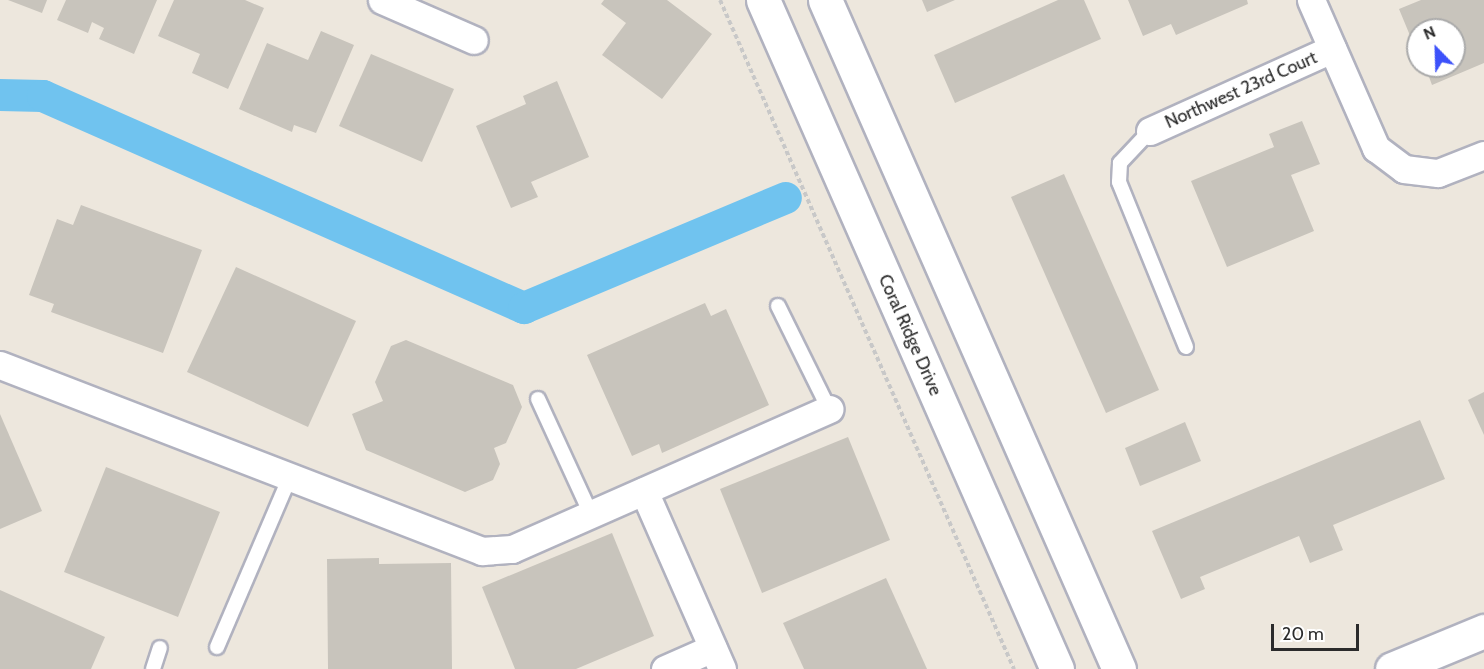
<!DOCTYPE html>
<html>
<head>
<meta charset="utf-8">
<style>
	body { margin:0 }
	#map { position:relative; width:1484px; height:669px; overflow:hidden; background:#ede7dd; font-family:Cabin,sans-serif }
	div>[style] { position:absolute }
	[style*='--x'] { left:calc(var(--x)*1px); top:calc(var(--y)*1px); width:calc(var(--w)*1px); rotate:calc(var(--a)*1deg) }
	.canal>* { height:32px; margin:-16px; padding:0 16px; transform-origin:16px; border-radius:16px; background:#70c3ef }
	.building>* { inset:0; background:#c8c4bc }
	.path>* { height:4px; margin-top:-2px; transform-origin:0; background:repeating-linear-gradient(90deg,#c8c8c8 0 4.5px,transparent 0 7.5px) }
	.roads { filter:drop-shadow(2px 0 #b1b2bf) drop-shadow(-2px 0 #b1b2bf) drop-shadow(0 2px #b1b2bf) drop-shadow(0 -2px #b1b2bf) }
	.service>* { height:14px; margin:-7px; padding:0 7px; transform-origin:7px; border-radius:7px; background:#fff }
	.minor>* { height:27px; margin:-13.5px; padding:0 13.5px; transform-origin:13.5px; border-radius:13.5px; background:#fff }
	.secondary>* { height:33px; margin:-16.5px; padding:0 16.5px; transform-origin:16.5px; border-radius:16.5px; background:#fff }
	span { translate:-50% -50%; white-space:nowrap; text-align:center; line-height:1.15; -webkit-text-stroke:4.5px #fff; paint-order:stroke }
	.street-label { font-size:18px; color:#2b2b2b }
	.north { position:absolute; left:1406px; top:18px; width:60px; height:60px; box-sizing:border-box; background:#fff; border:2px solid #aaa; border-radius:50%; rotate:337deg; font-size:16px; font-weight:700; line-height:24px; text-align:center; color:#2b2b2b }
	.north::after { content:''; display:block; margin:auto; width:21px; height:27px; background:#3c51fa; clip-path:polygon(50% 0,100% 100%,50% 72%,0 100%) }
	.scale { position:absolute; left:1271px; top:624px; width:88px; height:27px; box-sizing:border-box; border:3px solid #2b2b2b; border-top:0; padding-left:8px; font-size:18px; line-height:21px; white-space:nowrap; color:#2b2b2b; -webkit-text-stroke:4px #fff; paint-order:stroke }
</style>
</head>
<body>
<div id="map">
	<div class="canal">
		<i style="--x:0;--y:95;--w:43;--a:1.3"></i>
		<i style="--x:43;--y:96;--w:526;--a:23.79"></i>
		<i style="--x:524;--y:308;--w:284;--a:-22.8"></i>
	</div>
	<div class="building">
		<i style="clip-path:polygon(8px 0,47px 0,42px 13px)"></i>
		<i style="clip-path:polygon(66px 0,157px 0,134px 54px,99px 39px,104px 28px,92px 22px,88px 33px,57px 20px)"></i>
		<i style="clip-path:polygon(174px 0,245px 0,264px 8px,228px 89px,192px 73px,200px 54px,158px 36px)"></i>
		<i style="clip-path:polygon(604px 0,667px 0,712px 34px,662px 99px,602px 55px,626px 23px,601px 4px)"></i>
		<i style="clip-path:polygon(922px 0,955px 0,927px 12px)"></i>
		<i style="clip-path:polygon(1058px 0,1084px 0,1101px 39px,955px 103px,934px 55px)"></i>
		<i style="clip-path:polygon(1128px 0,1247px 0,1248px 4px,1176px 35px,1171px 24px,1143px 36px)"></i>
		<i style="clip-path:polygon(1421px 0,1484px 0,1484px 63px,1432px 85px,1425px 66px,1454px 66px,1454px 30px,1418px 30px,1411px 38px,1399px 9px)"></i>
		<i style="clip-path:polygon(321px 31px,354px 45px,316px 133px,294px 125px,292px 132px,239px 109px,267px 43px,308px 60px)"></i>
		<i style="clip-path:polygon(371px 54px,454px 89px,422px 162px,339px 126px)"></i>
		<i style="clip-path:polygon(557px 81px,589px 157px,531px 182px,538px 197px,511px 208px,476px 126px,526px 104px,523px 96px)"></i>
		<i style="clip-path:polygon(1302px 121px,1320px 164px,1291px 175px,1314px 231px,1227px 267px,1191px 181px,1274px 147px,1269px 134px)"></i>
		<i style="clip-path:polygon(1064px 174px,1159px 390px,1106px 413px,1011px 197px)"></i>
		<i style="clip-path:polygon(81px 205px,202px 250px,163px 353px,51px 312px,54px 304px,29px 295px,57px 219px,73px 225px)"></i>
		<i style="clip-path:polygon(236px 267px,356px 321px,308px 427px,187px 372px)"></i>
		<i style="clip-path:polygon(705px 303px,711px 316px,726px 309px,769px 405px,662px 453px,659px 444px,632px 456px,587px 355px)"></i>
		<i style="clip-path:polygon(406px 340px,513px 385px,522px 407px,506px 443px,494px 448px,500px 464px,493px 480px,465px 492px,366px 450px,352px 414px,383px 401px,375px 382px,391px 346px)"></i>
		<i style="clip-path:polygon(1484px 392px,1484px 435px,1468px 400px)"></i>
		<i style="clip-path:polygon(0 414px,42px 511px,0 529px)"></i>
		<i style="clip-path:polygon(1420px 420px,1445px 479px,1333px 525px,1343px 550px,1310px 563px,1299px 536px,1200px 577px,1205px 589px,1181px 599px,1152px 531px)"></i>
		<i style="clip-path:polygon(1185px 422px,1201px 461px,1140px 486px,1125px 448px)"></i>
		<i style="clip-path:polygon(848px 437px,890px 540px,762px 593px,720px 489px)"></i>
		<i style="clip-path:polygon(106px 467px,220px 512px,178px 617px,64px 572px)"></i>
		<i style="clip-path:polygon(612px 533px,654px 636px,576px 669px,515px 669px,482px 587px)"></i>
		<i style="clip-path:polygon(379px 558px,379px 564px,451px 563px,452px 669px,328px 669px,327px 559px)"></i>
		<i style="clip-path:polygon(886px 578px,927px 669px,804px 669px,783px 623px)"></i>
		<i style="clip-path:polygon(0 590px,105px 637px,91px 669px,0 669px)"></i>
	</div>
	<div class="path">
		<i style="--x:720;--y:0;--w:731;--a:66.28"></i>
	</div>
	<div class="roads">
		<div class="service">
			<i style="--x:1150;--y:131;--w:44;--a:133.2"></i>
			<i style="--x:1120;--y:163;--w:19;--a:93"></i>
			<i style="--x:1119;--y:182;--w:178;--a:67.9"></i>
			<i style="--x:778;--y:306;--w:115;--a:63.7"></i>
			<i style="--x:538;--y:399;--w:127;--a:65.3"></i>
			<i style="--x:217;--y:647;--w:185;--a:-66.8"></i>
			<i style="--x:153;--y:669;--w:22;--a:-72"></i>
		</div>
		<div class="minor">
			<i style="--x:382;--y:0;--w:100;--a:23.5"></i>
			<i style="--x:1311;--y:0;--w:162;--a:66.3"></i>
			<i style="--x:1376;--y:148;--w:35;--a:37"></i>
			<i style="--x:1404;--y:169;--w:34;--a:7"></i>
			<i style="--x:1438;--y:173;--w:49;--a:-21.4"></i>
			<i style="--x:1150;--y:131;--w:200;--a:-24.3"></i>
			<i style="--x:0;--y:365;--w:517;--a:21.1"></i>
			<i style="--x:482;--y:551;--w:30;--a:-4"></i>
			<i style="--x:512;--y:549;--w:347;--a:-23.8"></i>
			<i style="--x:644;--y:491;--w:194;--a:66.3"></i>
			<i style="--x:665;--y:669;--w:52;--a:-23.6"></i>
		</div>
		<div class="secondary">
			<i style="--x:763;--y:0;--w:731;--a:66.28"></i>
			<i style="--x:825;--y:0;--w:731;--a:66.28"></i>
			<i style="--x:1392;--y:669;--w:100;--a:-22.4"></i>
		</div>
	</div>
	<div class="street-label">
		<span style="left:1241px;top:90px;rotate:-24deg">Northwest 23rd Court</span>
		<span style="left:910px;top:335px;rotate:66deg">Coral Ridge Drive</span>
	</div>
	<div class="north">N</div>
	<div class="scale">20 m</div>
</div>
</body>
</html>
